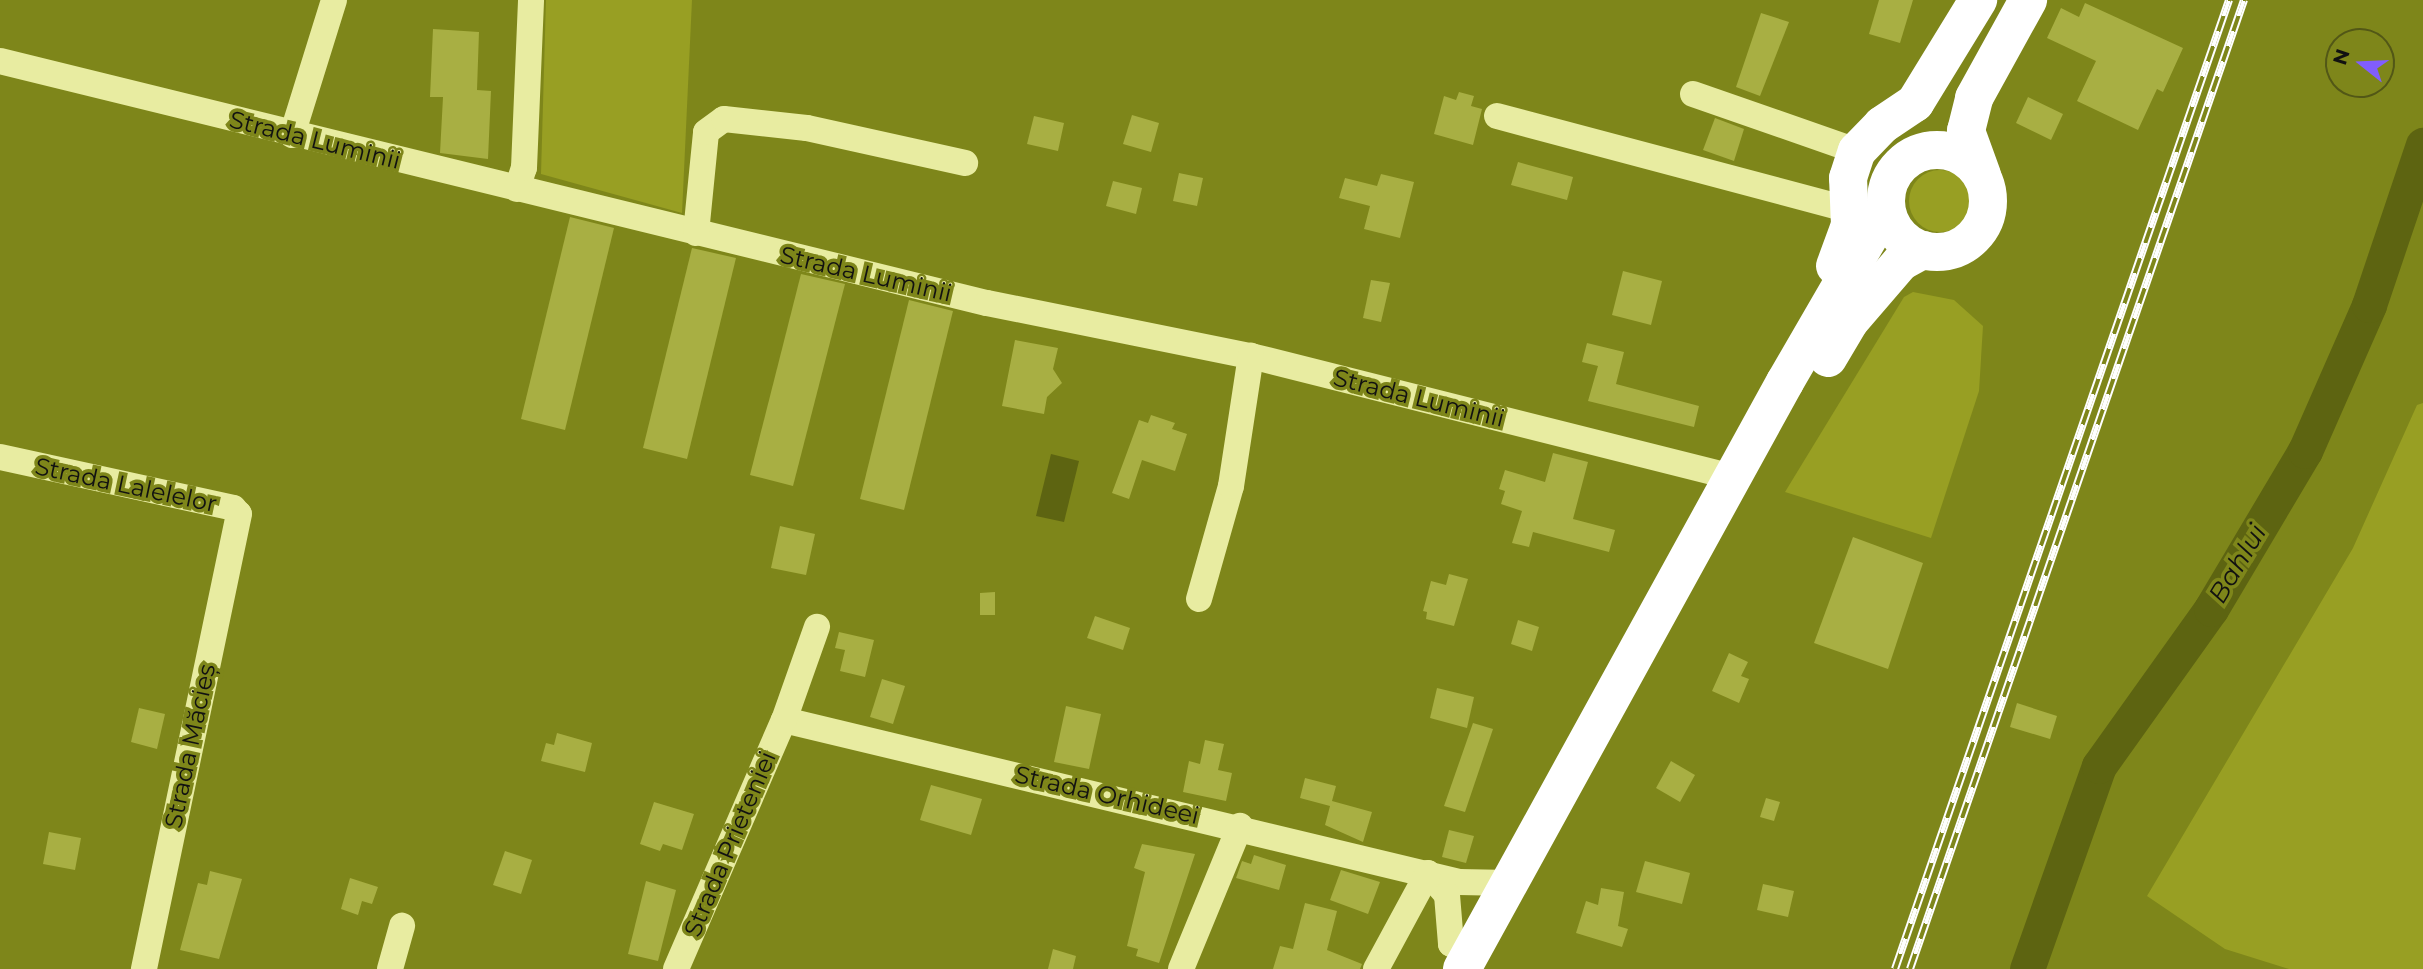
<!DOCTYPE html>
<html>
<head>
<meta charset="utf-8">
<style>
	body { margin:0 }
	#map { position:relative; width:2423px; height:969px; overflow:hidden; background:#7e861a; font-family:Montserrat,sans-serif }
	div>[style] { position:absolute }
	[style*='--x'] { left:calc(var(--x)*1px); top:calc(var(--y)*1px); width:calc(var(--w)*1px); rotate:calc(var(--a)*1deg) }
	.green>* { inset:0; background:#989f23 }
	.round { border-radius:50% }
	.water>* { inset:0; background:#5d6411 }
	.river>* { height:35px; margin:-17.5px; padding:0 17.5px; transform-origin:17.5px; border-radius:17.5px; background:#5d6411 }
	.building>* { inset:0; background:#a8af43 }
	.minor>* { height:26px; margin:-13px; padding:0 13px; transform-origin:13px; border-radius:13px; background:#e8eca1 }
	.highway>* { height:38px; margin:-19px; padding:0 19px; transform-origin:19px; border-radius:19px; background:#fff }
	.highway>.ring { margin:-19px; padding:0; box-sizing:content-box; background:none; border:38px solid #fff; border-radius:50% }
	.rail>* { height:8px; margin-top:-4px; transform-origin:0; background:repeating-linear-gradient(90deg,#7e861a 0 16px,#fff 0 32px); box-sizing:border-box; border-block:2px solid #fff }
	span { translate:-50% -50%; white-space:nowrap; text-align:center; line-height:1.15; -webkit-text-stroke:7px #7e861a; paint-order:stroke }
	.street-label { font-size:24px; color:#111 }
	.water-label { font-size:26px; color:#111; font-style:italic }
	.north { position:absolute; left:2325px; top:28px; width:70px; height:70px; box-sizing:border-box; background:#7e861a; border:2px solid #525716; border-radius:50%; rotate:288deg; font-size:19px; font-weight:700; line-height:28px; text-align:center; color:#111 }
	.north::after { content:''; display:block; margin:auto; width:24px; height:32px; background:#815dfe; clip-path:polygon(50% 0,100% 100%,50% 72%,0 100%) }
</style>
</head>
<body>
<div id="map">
	<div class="green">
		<i style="clip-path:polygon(546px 0,692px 0,682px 213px,541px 174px)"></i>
		<i class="round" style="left:1909px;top:170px;width:62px;height:62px"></i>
		<i style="clip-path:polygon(1913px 292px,1954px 300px,1983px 326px,1979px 391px,1931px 538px,1785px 492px,1904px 297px)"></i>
		<i style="clip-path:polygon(2423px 403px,2423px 969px,2289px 969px,2225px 949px,2147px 896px,2353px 548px,2417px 405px)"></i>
	</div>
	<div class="water">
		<i style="clip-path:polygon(1051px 454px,1079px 461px,1064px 522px,1036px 516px)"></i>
	</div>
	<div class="river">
		<i style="--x:2027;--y:969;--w:215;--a:-70.5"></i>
		<i style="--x:2099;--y:766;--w:193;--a:-54.5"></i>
		<i style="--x:2211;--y:609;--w:184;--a:-59.3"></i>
		<i style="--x:2305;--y:451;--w:159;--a:-66.3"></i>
		<i style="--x:2369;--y:305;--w:169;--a:-71.4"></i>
	</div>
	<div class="building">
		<i style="clip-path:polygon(1879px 0,1913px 0,1900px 43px,1869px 34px)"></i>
		<i style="clip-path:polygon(2085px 3px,2183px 48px,2163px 92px,2157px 89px,2138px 130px,2077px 101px,2096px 61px,2047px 38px,2061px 8px,2079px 17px)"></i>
		<i style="clip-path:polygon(1761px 13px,1789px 22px,1760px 96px,1736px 87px)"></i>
		<i style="clip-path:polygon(433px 29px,479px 32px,477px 90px,491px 91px,488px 159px,440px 153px,443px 97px,430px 97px)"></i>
		<i style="clip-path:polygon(1459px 92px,1474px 96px,1471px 106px,1482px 109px,1473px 145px,1434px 134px,1444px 96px,1456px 100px)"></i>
		<i style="clip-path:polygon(2028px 97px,2063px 114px,2051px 140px,2016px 123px)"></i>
		<i style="clip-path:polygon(1132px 115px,1159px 123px,1151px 152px,1123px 144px)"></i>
		<i style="clip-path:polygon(1034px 116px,1064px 123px,1058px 151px,1027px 144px)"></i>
		<i style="clip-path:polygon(1715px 118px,1744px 129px,1734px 161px,1703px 150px)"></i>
		<i style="clip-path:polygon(1518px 162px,1573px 177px,1567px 200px,1511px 185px)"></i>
		<i style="clip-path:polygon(1179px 173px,1203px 178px,1197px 206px,1173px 201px)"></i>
		<i style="clip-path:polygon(1381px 174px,1414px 182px,1400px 238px,1364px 229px,1370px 206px,1339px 198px,1345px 178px,1377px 186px)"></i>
		<i style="clip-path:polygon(1113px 181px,1142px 188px,1136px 214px,1106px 206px)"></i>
		<i style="clip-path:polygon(570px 217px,614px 228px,565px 430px,521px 419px)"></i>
		<i style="clip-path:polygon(692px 248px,736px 258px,687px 459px,643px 448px)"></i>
		<i style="clip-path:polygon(1623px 271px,1662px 281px,1651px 325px,1612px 315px)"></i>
		<i style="clip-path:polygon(801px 274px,845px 284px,793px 486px,750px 475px)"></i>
		<i style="clip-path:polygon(1371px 280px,1390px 283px,1381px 322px,1363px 318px)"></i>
		<i style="clip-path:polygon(909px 300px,953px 311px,904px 510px,860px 499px)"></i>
		<i style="clip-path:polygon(1015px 340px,1058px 348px,1053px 369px,1062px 383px,1047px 397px,1044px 414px,1002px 406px)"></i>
		<i style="clip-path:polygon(1587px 343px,1624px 352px,1616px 384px,1699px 406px,1694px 427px,1588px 401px,1598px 366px,1582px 362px)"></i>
		<i style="clip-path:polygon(1151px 415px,1175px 423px,1172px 429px,1187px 434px,1175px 471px,1142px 460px,1129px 499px,1112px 493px,1139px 420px,1148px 423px)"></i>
		<i style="clip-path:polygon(1553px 453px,1588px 462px,1573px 519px,1615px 530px,1609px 552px,1533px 532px,1529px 547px,1512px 543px,1522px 511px,1501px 504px,1505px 491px,1499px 489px,1505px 470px,1545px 482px)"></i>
		<i style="clip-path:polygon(780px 526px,815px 534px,806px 575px,771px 568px)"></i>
		<i style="clip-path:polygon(1853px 537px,1923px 563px,1888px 669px,1814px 643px)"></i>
		<i style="clip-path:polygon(1449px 574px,1468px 579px,1454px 626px,1426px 619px,1427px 612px,1423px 611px,1431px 581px,1446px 585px)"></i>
		<i style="clip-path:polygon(995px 592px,995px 615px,980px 615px,980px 593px)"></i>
		<i style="clip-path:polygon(1095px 616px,1130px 628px,1123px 650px,1087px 638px)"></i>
		<i style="clip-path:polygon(1518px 620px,1539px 627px,1532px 651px,1511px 644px)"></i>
		<i style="clip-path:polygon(839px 632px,874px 640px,865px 677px,840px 671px,845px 650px,835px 648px)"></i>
		<i style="clip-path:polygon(1729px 653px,1748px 662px,1741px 676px,1749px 679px,1739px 703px,1712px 691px)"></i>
		<i style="clip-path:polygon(882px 679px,905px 686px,893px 724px,870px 717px)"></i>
		<i style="clip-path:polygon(1437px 688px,1474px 697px,1467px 728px,1430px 718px)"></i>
		<i style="clip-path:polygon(2017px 703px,2057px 716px,2050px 739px,2010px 727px)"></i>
		<i style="clip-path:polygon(1066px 706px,1101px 714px,1089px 769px,1054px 762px)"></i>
		<i style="clip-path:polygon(139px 708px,165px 714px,157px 749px,131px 742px)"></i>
		<i style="clip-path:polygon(1473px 723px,1493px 729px,1465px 812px,1444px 806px)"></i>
		<i style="clip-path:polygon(557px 733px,592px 743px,585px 772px,541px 761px,546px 743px,554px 745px)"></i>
		<i style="clip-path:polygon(1205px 740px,1224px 744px,1218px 770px,1232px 773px,1226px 801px,1183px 792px,1189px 761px,1200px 764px)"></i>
		<i style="clip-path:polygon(1671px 761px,1695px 775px,1680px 802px,1656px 788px)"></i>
		<i style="clip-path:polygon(1305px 778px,1336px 786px,1332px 801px,1372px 812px,1363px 842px,1325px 825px,1330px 806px,1300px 798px)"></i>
		<i style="clip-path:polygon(931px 785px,982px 799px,971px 835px,920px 820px)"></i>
		<i style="clip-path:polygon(1766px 798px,1780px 802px,1774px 821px,1760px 817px)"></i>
		<i style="clip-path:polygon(654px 802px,694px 814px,682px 850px,663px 844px,660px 851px,640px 844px)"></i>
		<i style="clip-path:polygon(1449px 830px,1474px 836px,1466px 863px,1442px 857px)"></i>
		<i style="clip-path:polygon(49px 832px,81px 838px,75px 870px,43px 864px)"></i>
		<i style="clip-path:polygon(1142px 844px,1195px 854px,1159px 963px,1136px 956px,1138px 949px,1127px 946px,1145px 872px,1134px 868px)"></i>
		<i style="clip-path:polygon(505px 851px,532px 860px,521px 894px,493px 885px)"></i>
		<i style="clip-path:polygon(1254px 855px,1286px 865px,1279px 890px,1236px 878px,1242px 861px,1251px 864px)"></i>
		<i style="clip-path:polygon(1645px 861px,1690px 873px,1682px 904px,1636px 892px)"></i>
		<i style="clip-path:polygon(1341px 870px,1380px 882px,1368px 914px,1330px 900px)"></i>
		<i style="clip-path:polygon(210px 871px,242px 879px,219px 959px,180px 950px,198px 883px,207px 885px)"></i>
		<i style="clip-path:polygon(350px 878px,378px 887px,372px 904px,362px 901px,358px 915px,341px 909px)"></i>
		<i style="clip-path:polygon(646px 881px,676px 890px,658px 961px,628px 954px)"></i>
		<i style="clip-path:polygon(1763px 884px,1794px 891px,1788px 917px,1757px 910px)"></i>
		<i style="clip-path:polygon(1601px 888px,1624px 892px,1618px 926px,1628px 929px,1622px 947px,1576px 933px,1586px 901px,1598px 905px)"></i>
		<i style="clip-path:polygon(1305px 903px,1337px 911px,1327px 950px,1362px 964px,1360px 969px,1273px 969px,1280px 946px,1293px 949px)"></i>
		<i style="clip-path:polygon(1053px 949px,1076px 956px,1073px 969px,1048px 969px)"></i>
	</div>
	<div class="minor">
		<i style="--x:0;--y:61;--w:1016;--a:13.78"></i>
		<i style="--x:987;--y:303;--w:269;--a:11.4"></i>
		<i style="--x:1251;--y:356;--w:498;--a:14.1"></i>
		<i style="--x:1693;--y:94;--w:174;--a:19.2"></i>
		<i style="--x:1497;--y:116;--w:365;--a:14.9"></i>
		<i style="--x:292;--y:135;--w:141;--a:-72.7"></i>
		<i style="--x:517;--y:189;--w:22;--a:-72"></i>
		<i style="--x:524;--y:168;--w:168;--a:-87.6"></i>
		<i style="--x:696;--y:233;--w:101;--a:-84.3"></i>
		<i style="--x:706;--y:132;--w:22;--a:-36"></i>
		<i style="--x:724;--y:119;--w:83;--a:6.2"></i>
		<i style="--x:807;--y:128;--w:162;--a:12.5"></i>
		<i style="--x:0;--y:457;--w:239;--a:12.3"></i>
		<i style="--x:233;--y:508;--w:8;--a:45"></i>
		<i style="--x:239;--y:514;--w:465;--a:101.8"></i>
		<i style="--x:1199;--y:599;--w:117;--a:-74.2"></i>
		<i style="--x:1231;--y:486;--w:132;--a:-81.3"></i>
		<i style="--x:784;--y:720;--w:694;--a:13.5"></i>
		<i style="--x:1459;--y:882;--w:51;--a:1.1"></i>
		<i style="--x:1428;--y:873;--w:29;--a:49"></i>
		<i style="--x:1447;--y:895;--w:49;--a:85.3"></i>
		<i style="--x:1451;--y:944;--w:22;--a:27"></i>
		<i style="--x:390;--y:969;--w:45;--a:-74.4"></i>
		<i style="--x:676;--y:969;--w:271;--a:-66.6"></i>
		<i style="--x:784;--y:720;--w:99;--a:-70.5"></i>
		<i style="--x:1181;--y:969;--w:155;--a:-67.6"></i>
		<i style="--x:1376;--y:969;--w:109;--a:-61.6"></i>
	</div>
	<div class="highway">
		<i class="ring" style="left:1886px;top:150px;width:64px;height:64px"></i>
		<i style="--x:1982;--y:175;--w:47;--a:-110"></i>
		<i style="--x:1966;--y:131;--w:34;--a:-76"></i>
		<i style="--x:1974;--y:98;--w:112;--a:-61.1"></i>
		<i style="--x:1835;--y:266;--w:44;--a:-69.9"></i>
		<i style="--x:1850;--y:225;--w:47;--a:-92.4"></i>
		<i style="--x:1848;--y:178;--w:28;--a:-72"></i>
		<i style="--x:1857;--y:151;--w:36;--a:-46"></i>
		<i style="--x:1882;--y:125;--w:40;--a:-34"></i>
		<i style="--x:1915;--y:103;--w:121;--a:-58.5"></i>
		<i style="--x:1828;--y:358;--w:43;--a:-59.3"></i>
		<i style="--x:1850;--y:321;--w:78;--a:-49.2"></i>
		<i style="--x:1901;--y:262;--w:25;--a:-29"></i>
		<i style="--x:1462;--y:969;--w:670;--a:-61.18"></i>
		<i style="--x:1785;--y:382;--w:201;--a:-59.9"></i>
	</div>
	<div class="rail">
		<i style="--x:1895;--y:969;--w:1025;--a:-70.98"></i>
		<i style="--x:1910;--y:969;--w:1025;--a:-70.98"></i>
	</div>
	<div class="street-label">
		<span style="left:315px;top:140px;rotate:14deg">Strada Luminii</span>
		<span style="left:866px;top:274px;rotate:13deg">Strada Luminii</span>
		<span style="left:1419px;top:398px;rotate:14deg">Strada Luminii</span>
		<span style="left:126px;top:485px;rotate:12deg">Strada Lalelelor</span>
		<span style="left:190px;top:746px;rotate:-78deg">Strada Măcieș</span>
		<span style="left:1107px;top:795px;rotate:13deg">Strada Orhideei</span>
		<span style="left:730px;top:844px;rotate:-67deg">Strada Prieteniei</span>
	</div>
	<div class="water-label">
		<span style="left:2238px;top:564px;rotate:-59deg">Bahlui</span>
	</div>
	<div class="north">N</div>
</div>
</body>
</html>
